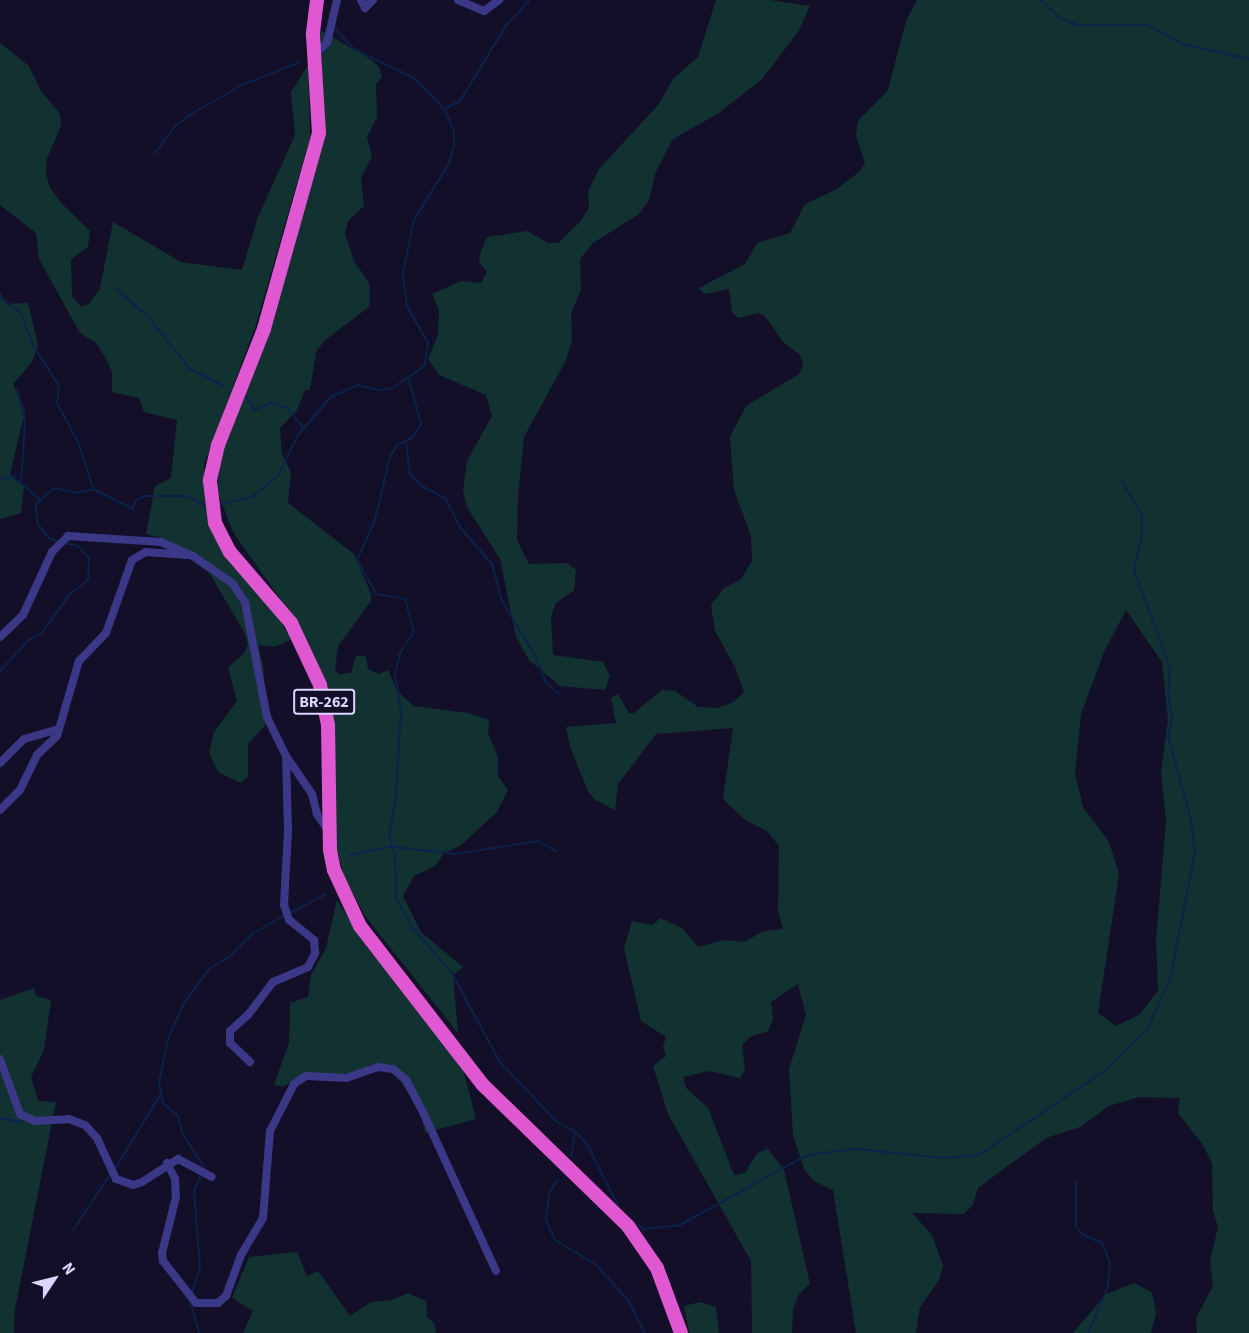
<!DOCTYPE html>
<html>
<head>
<meta charset="utf-8">
<style>
	body { margin:0 }
	#map { position:relative; width:1249px; height:1333px; overflow:hidden; background:#130f28; font-family:"Source Sans 3",sans-serif }
	div>[style] { position:absolute }
	[style*='--x'] { left:calc(var(--x)*1px); top:calc(var(--y)*1px); width:calc(var(--w)*1px); rotate:calc(var(--a)*1deg) }
	.green>* { inset:0; background:#123231 }
	.stream>* { height:2px; margin:-1px; padding:0 1px; transform-origin:1px; border-radius:1px; background:#0b234b }
	.minor>* { height:8px; margin:-4px; padding:0 4px; transform-origin:4px; border-radius:4px; background:#3b3888 }
	.trunk>* { height:14px; margin:-7px; padding:0 7px; transform-origin:7px; border-radius:7px; background:#e057d2 }
	span { translate:-50% -50%; white-space:nowrap; text-align:center; line-height:1.15; -webkit-text-stroke:6px #130f28; paint-order:stroke }
	.shield-label span { padding:2px 4px; background:#130f28; border:2px solid; border-radius:4px; -webkit-text-stroke-width:0 }
	.shield-label { font-size:16px; color:#dad6ff; font-weight:700 }
	.north { position:absolute; left:24px; top:1249px; width:60px; height:60px; -webkit-text-stroke:4px #130f28; paint-order:stroke; rotate:55deg; font-size:16px; font-weight:700; line-height:24px; text-align:center; color:#dad6ff }
	.north::after { content:''; display:block; margin:auto; width:21px; height:27px; background:#dad6ff; clip-path:polygon(50% 0,100% 100%,50% 72%,0 100%) }
</style>
</head>
<body>
<div id="map">
	<div class="green">
		<i style="clip-path:polygon(716px 0,770px 0,810px 6px,798px 32px,762px 79px,719px 113px,673px 139px,656px 171px,649px 200px,639px 214px,593px 243px,580px 259px,581px 290px,571px 313px,572px 341px,565px 362px,524px 437px,518px 495px,517px 540px,529px 564px,567px 563px,576px 570px,574px 590px,556px 603px,551px 616px,553px 655px,603px 662px,610px 676px,605px 690px,560px 686px,529px 660px,516px 637px,500px 559px,467px 507px,463px 491px,467px 461px,492px 416px,486px 395px,439px 375px,428px 359px,438px 335px,439px 310px,432px 294px,461px 281px,481px 283px,487px 272px,479px 262px,480px 254px,487px 237px,527px 231px,548px 243px,558px 243px,579px 223px,589px 208px,588px 192px,599px 169px,659px 104px,673px 79px,698px 57px)"></i>
		<i style="clip-path:polygon(evenodd,917px 0,1249px 0,1249px 1333px,1197px 1333px,1196px 1318px,1213px 1286px,1210px 1261px,1218px 1227px,1213px 1211px,1212px 1163px,1203px 1145px,1178px 1113px,1180px 1098px,1139px 1097px,1109px 1106px,1080px 1127px,1046px 1138px,978px 1188px,973px 1205px,964px 1214px,912px 1213px,932px 1235px,943px 1266px,939px 1280px,920px 1307px,916px 1333px,856px 1333px,833px 1190px,814px 1181px,804px 1169px,793px 1136px,789px 1069px,806px 1015px,798px 984px,771px 1002px,773px 1019px,768px 1031px,750px 1037px,742px 1045px,745px 1070px,740px 1078px,709px 1071px,683px 1077px,686px 1088px,708px 1108px,734px 1175px,745px 1173px,757px 1153px,768px 1149px,784px 1170px,810px 1284px,799px 1294px,793px 1309px,792px 1333px,752px 1333px,751px 1261px,668px 1114px,653px 1066px,666px 1056px,663px 1047px,666px 1037px,641px 1021px,624px 948px,632px 921px,653px 925px,660px 918px,682px 928px,698px 947px,724px 940px,744px 942px,764px 931px,783px 929px,778px 911px,779px 846px,767px 831px,745px 820px,723px 799px,733px 728px,656px 734px,618px 784px,615px 810px,595px 800px,588px 791px,570px 747px,566px 727px,616px 723px,611px 698px,618px 694px,629px 713px,634px 713px,662px 690px,675px 691px,698px 707px,717px 708px,734px 702px,744px 692px,735px 667px,715px 631px,711px 605px,723px 589px,741px 579px,752px 561px,751px 536px,734px 490px,730px 437px,746px 406px,799px 374px,803px 365px,800px 355px,783px 342px,765px 316px,758px 313px,738px 318px,732px 312px,729px 289px,705px 294px,699px 288px,745px 264px,757px 243px,790px 233px,805px 204px,835px 190px,859px 172px,865px 163px,856px 136px,858px 121px,888px 90px,906px 21px,917px 0,1126px 610px,1162px 662px,1168px 720px,1161px 772px,1166px 822px,1156px 940px,1158px 991px,1140px 1014px,1116px 1026px,1098px 1013px,1119px 874px,1109px 842px,1083px 807px,1075px 773px,1081px 714px,1104px 652px,1126px 610px)"></i>
		<i style="clip-path:polygon(320px 30px,372px 60px,379px 67px,382px 77px,376px 84px,377px 117px,367px 137px,372px 157px,361px 177px,364px 206px,348px 221px,345px 234px,354px 261px,369px 283px,370px 297px,369px 307px,324px 341px,316px 352px,310px 390px,305px 390px,297px 410px,280px 428px,282px 455px,291px 472px,288px 503px,354px 554px,371px 594px,371px 601px,338px 646px,335px 670px,339px 674px,351px 673px,356px 656px,366px 656px,368px 669px,379px 674px,388px 670px,398px 692px,414px 706px,468px 713px,489px 720px,488px 733px,498px 757px,498px 776px,508px 790px,497px 812px,460px 846px,444px 853px,435px 866px,414px 876px,403px 896px,421px 932px,463px 967px,453px 975px,458px 1033px,365px 916px,344px 876px,335px 843px,326px 689px,302px 630px,233px 532px,218px 493px,219px 459px,325px 132px)"></i>
		<i style="clip-path:polygon(0 43px,29px 66px,41px 91px,60px 114px,61px 126px,47px 158px,46px 173px,50px 188px,62px 204px,90px 231px,88px 247px,71px 259px,72px 296px,81px 307px,90px 303px,100px 288px,113px 222px,181px 262px,242px 270px,258px 217px,295px 135px,291px 92px,308px 65px,310px 138px,255px 328px,204px 464px,207px 508px,292px 639px,274px 647px,258px 645px,263px 665px,267px 723px,248px 744px,248px 776px,241px 783px,218px 772px,209px 753px,214px 732px,237px 701px,228px 668px,245px 652px,248px 644px,244px 632px,210px 574px,165px 539px,146px 534px,155px 486px,171px 478px,177px 420px,144px 412px,139px 398px,112px 392px,112px 372px,105px 357px,96px 343px,80px 333px,39px 259px,36px 233px,0 205px)"></i>
		<i style="clip-path:polygon(0 293px,6px 304px,28px 303px,38px 345px,32px 362px,13px 384px,25px 411px,10px 474px,24px 487px,21px 513px,0 519px)"></i>
		<i style="clip-path:polygon(337px 900px,368px 948px,460px 1058px,476px 1119px,425px 1133px,421px 1113px,395px 1073px,371px 1068px,349px 1074px,302px 1076px,283px 1087px,274px 1085px,289px 1043px,290px 1003px,308px 997px,311px 975px,326px 948px)"></i>
		<i style="clip-path:polygon(34px 988px,36px 996px,51px 1000px,44px 1050px,31px 1077px,38px 1101px,56px 1102px,15px 1309px,14px 1333px,0 1333px,0 1000px)"></i>
		<i style="clip-path:polygon(297px 1252px,307px 1276px,318px 1271px,350px 1316px,371px 1302px,392px 1300px,408px 1293px,426px 1301px,427px 1317px,434px 1323px,436px 1333px,243px 1333px,253px 1311px,232px 1298px,249px 1257px)"></i>
		<i style="clip-path:polygon(1134px 1283px,1152px 1292px,1156px 1313px,1151px 1333px,1073px 1333px,1106px 1294px)"></i>
		<i style="clip-path:polygon(700px 1302px,716px 1307px,719px 1333px,689px 1333px,684px 1306px)"></i>
	</div>
	<div class="stream">
		<i style="--x:1041;--y:0;--w:26;--a:43"></i>
		<i style="--x:1060;--y:18;--w:19;--a:21"></i>
		<i style="--x:1078;--y:25;--w:70;--a:0"></i>
		<i style="--x:1148;--y:25;--w:39;--a:29"></i>
		<i style="--x:1182;--y:44;--w:69;--a:12.6"></i>
		<i style="--x:333;--y:27;--w:30;--a:46"></i>
		<i style="--x:354;--y:49;--w:67;--a:25.8"></i>
		<i style="--x:414;--y:78;--w:43;--a:45.9"></i>
		<i style="--x:323;--y:52;--w:8;--a:-50"></i>
		<i style="--x:444;--y:109;--w:18;--a:-27"></i>
		<i style="--x:460;--y:101;--w:87;--a:-58.7"></i>
		<i style="--x:505;--y:27;--w:36;--a:-48"></i>
		<i style="--x:154;--y:154;--w:35;--a:-53"></i>
		<i style="--x:175;--y:126;--w:22;--a:-36"></i>
		<i style="--x:193;--y:113;--w:56;--a:-29.7"></i>
		<i style="--x:242;--y:85;--w:62;--a:-21.6"></i>
		<i style="--x:116;--y:288;--w:45;--a:42.3"></i>
		<i style="--x:149;--y:318;--w:64;--a:51.3"></i>
		<i style="--x:189;--y:368;--w:39;--a:27"></i>
		<i style="--x:0;--y:297;--w:28;--a:39"></i>
		<i style="--x:22;--y:315;--w:32;--a:70"></i>
		<i style="--x:33;--y:345;--w:49;--a:57.6"></i>
		<i style="--x:59;--y:386;--w:17;--a:97"></i>
		<i style="--x:57;--y:403;--w:47;--a:61.8"></i>
		<i style="--x:79;--y:444;--w:47;--a:72.7"></i>
		<i style="--x:93;--y:489;--w:45;--a:26.6"></i>
		<i style="--x:133;--y:509;--w:9;--a:-72"></i>
		<i style="--x:136;--y:500;--w:10;--a:-24"></i>
		<i style="--x:145;--y:496;--w:42;--a:0"></i>
		<i style="--x:187;--y:496;--w:19;--a:28"></i>
		<i style="--x:409;--y:380;--w:46;--a:74.7"></i>
		<i style="--x:421;--y:424;--w:15;--a:122"></i>
		<i style="--x:413;--y:437;--w:18;--a:153"></i>
		<i style="--x:397;--y:445;--w:14;--a:120"></i>
		<i style="--x:390;--y:457;--w:65;--a:103.4"></i>
		<i style="--x:375;--y:520;--w:44;--a:114.2"></i>
		<i style="--x:357;--y:560;--w:39;--a:60"></i>
		<i style="--x:377;--y:594;--w:28;--a:10"></i>
		<i style="--x:405;--y:599;--w:34;--a:75"></i>
		<i style="--x:414;--y:632;--w:25;--a:124"></i>
		<i style="--x:400;--y:653;--w:22;--a:103"></i>
		<i style="--x:395;--y:674;--w:36;--a:81"></i>
		<i style="--x:401;--y:710;--w:86;--a:93.3"></i>
		<i style="--x:396;--y:796;--w:39;--a:100"></i>
		<i style="--x:389;--y:834;--w:24;--a:75"></i>
		<i style="--x:395;--y:857;--w:42;--a:88.6"></i>
		<i style="--x:396;--y:899;--w:36;--a:60"></i>
		<i style="--x:414;--y:930;--w:54;--a:48"></i>
		<i style="--x:450;--y:970;--w:105;--a:61.5"></i>
		<i style="--x:500;--y:1062;--w:81;--a:46.5"></i>
		<i style="--x:556;--y:1121;--w:23;--a:29"></i>
		<i style="--x:576;--y:1132;--w:18;--a:49"></i>
		<i style="--x:588;--y:1146;--w:67;--a:63.4"></i>
		<i style="--x:17;--y:389;--w:33;--a:76"></i>
		<i style="--x:25;--y:421;--w:63;--a:93.6"></i>
		<i style="--x:245;--y:394;--w:19;--a:58"></i>
		<i style="--x:255;--y:410;--w:17;--a:-24"></i>
		<i style="--x:271;--y:403;--w:17;--a:17"></i>
		<i style="--x:287;--y:408;--w:27;--a:51"></i>
		<i style="--x:406;--y:442;--w:32;--a:83"></i>
		<i style="--x:410;--y:474;--w:17;--a:45"></i>
		<i style="--x:422;--y:486;--w:26;--a:28"></i>
		<i style="--x:445;--y:498;--w:31;--a:63"></i>
		<i style="--x:459;--y:526;--w:50;--a:49"></i>
		<i style="--x:492;--y:564;--w:38;--a:75"></i>
		<i style="--x:502;--y:601;--w:66;--a:58.7"></i>
		<i style="--x:536;--y:657;--w:28;--a:69"></i>
		<i style="--x:546;--y:683;--w:17;--a:40"></i>
		<i style="--x:0;--y:479;--w:13;--a:-9"></i>
		<i style="--x:13;--y:477;--w:34;--a:40"></i>
		<i style="--x:219;--y:505;--w:34;--a:-14"></i>
		<i style="--x:252;--y:497;--w:33;--a:-39"></i>
		<i style="--x:278;--y:476;--w:46;--a:-64"></i>
		<i style="--x:298;--y:435;--w:50;--a:-49"></i>
		<i style="--x:331;--y:397;--w:30;--a:-24"></i>
		<i style="--x:358;--y:385;--w:21;--a:14"></i>
		<i style="--x:378;--y:390;--w:15;--a:-8"></i>
		<i style="--x:393;--y:388;--w:39;--a:-35"></i>
		<i style="--x:425;--y:366;--w:23;--a:-83"></i>
		<i style="--x:428;--y:343;--w:43;--a:-119.6"></i>
		<i style="--x:407;--y:306;--w:33;--a:-97"></i>
		<i style="--x:403;--y:273;--w:54;--a:-78.3"></i>
		<i style="--x:414;--y:220;--w:67;--a:-58.4"></i>
		<i style="--x:449;--y:163;--w:18;--a:-74"></i>
		<i style="--x:454;--y:146;--w:15;--a:-90"></i>
		<i style="--x:454;--y:131;--w:24;--a:-114"></i>
		<i style="--x:59;--y:542;--w:11;--a:-158"></i>
		<i style="--x:49;--y:538;--w:19;--a:-129"></i>
		<i style="--x:37;--y:523;--w:19;--a:-93"></i>
		<i style="--x:36;--y:504;--w:24;--a:-42"></i>
		<i style="--x:54;--y:488;--w:24;--a:12"></i>
		<i style="--x:77;--y:493;--w:16;--a:-14"></i>
		<i style="--x:0;--y:671;--w:42;--a:-46.9"></i>
		<i style="--x:29;--y:640;--w:13;--a:-27"></i>
		<i style="--x:41;--y:634;--w:49;--a:-54.1"></i>
		<i style="--x:70;--y:594;--w:23;--a:-38"></i>
		<i style="--x:88;--y:580;--w:21;--a:-87"></i>
		<i style="--x:89;--y:559;--w:17;--a:-130"></i>
		<i style="--x:78;--y:546;--w:14;--a:-168"></i>
		<i style="--x:394;--y:847;--w:62;--a:6.4"></i>
		<i style="--x:456;--y:854;--w:83;--a:-9"></i>
		<i style="--x:538;--y:841;--w:21;--a:29"></i>
		<i style="--x:350;--y:855;--w:44;--a:-11.8"></i>
		<i style="--x:290;--y:913;--w:41;--a:-27.8"></i>
		<i style="--x:0;--y:1118;--w:23;--a:10"></i>
		<i style="--x:571;--y:1157;--w:25;--a:-81"></i>
		<i style="--x:115;--y:1169;--w:87;--a:-58.7"></i>
		<i style="--x:558;--y:1179;--w:17;--a:121"></i>
		<i style="--x:549;--y:1194;--w:26;--a:97"></i>
		<i style="--x:546;--y:1220;--w:22;--a:66"></i>
		<i style="--x:555;--y:1240;--w:47;--a:31"></i>
		<i style="--x:595;--y:1264;--w:49;--a:47.5"></i>
		<i style="--x:628;--y:1300;--w:37;--a:63"></i>
		<i style="--x:1076;--y:1181;--w:45;--a:90"></i>
		<i style="--x:1076;--y:1226;--w:10;--a:53"></i>
		<i style="--x:1082;--y:1234;--w:23;--a:25"></i>
		<i style="--x:1103;--y:1244;--w:20;--a:70"></i>
		<i style="--x:1110;--y:1263;--w:24;--a:95"></i>
		<i style="--x:1108;--y:1287;--w:50;--a:113.5"></i>
		<i style="--x:632;--y:1221;--w:14;--a:34"></i>
		<i style="--x:644;--y:1229;--w:36;--a:-6"></i>
		<i style="--x:680;--y:1225;--w:141;--a:-28.9"></i>
		<i style="--x:803;--y:1157;--w:19;--a:-12"></i>
		<i style="--x:822;--y:1153;--w:35;--a:-7"></i>
		<i style="--x:857;--y:1149;--w:87;--a:5.9"></i>
		<i style="--x:944;--y:1158;--w:35;--a:-5"></i>
		<i style="--x:979;--y:1155;--w:149;--a:-33.8"></i>
		<i style="--x:1103;--y:1072;--w:61;--a:-43.7"></i>
		<i style="--x:1147;--y:1030;--w:56;--a:-65.7"></i>
		<i style="--x:1170;--y:979;--w:128;--a:-78.8"></i>
		<i style="--x:1195;--y:853;--w:33;--a:-97"></i>
		<i style="--x:1191;--y:820;--w:87;--a:-105.3"></i>
		<i style="--x:1168;--y:736;--w:17;--a:-77"></i>
		<i style="--x:1172;--y:719;--w:23;--a:-100"></i>
		<i style="--x:1168;--y:696;--w:29;--a:-86"></i>
		<i style="--x:1170;--y:667;--w:103;--a:-110.4"></i>
		<i style="--x:1134;--y:570;--w:37;--a:-77"></i>
		<i style="--x:1142;--y:534;--w:19;--a:-90"></i>
		<i style="--x:1142;--y:515;--w:39;--a:-121"></i>
		<i style="--x:73;--y:1230;--w:69;--a:-56.3"></i>
		<i style="--x:192;--y:1293;--w:27;--a:-73"></i>
		<i style="--x:200;--y:1267;--w:76;--a:-94.5"></i>
		<i style="--x:194;--y:1191;--w:26;--a:-67"></i>
		<i style="--x:204;--y:1167;--w:38;--a:-123"></i>
		<i style="--x:183;--y:1135;--w:20;--a:-105"></i>
		<i style="--x:178;--y:1116;--w:20;--a:-139"></i>
		<i style="--x:163;--y:1103;--w:21;--a:-101"></i>
		<i style="--x:159;--y:1082;--w:44;--a:-78.2"></i>
		<i style="--x:168;--y:1039;--w:39;--a:-66"></i>
		<i style="--x:184;--y:1003;--w:42;--a:-53.7"></i>
		<i style="--x:209;--y:969;--w:23;--a:-31"></i>
		<i style="--x:229;--y:957;--w:33;--a:-45"></i>
		<i style="--x:252;--y:934;--w:38;--a:-30"></i>
		<i style="--x:190;--y:1301;--w:33;--a:74"></i>
	</div>
	<div class="minor">
		<i style="--x:361;--y:0;--w:9;--a:63"></i>
		<i style="--x:365;--y:8;--w:11;--a:-45"></i>
		<i style="--x:458;--y:0;--w:28;--a:23"></i>
		<i style="--x:484;--y:11;--w:19;--a:-36"></i>
		<i style="--x:315;--y:54;--w:16;--a:-43"></i>
		<i style="--x:327;--y:43;--w:44;--a:-76.9"></i>
		<i style="--x:0;--y:637;--w:32;--a:-44"></i>
		<i style="--x:23;--y:615;--w:69;--a:-65.3"></i>
		<i style="--x:52;--y:552;--w:23;--a:-45"></i>
		<i style="--x:68;--y:536;--w:93;--a:3.7"></i>
		<i style="--x:161;--y:542;--w:35;--a:24"></i>
		<i style="--x:193;--y:556;--w:47;--a:34.7"></i>
		<i style="--x:232;--y:583;--w:23;--a:56"></i>
		<i style="--x:245;--y:602;--w:117;--a:79.2"></i>
		<i style="--x:267;--y:717;--w:43;--a:64"></i>
		<i style="--x:286;--y:756;--w:46;--a:55.6"></i>
		<i style="--x:312;--y:794;--w:21;--a:76"></i>
		<i style="--x:317;--y:814;--w:22;--a:56"></i>
		<i style="--x:0;--y:763;--w:34;--a:-45"></i>
		<i style="--x:24;--y:739;--w:36;--a:-16"></i>
		<i style="--x:0;--y:810;--w:28;--a:-45"></i>
		<i style="--x:20;--y:790;--w:39;--a:-64"></i>
		<i style="--x:37;--y:755;--w:28;--a:-44"></i>
		<i style="--x:57;--y:736;--w:78;--a:-73.7"></i>
		<i style="--x:79;--y:661;--w:39;--a:-46"></i>
		<i style="--x:106;--y:633;--w:77;--a:-70.4"></i>
		<i style="--x:132;--y:560;--w:16;--a:-30"></i>
		<i style="--x:146;--y:552;--w:41;--a:4.2"></i>
		<i style="--x:0;--y:1059;--w:59;--a:70"></i>
		<i style="--x:20;--y:1114;--w:17;--a:25"></i>
		<i style="--x:35;--y:1121;--w:34;--a:-3"></i>
		<i style="--x:69;--y:1119;--w:17;--a:21"></i>
		<i style="--x:85;--y:1125;--w:18;--a:47"></i>
		<i style="--x:97;--y:1138;--w:45;--a:65.1"></i>
		<i style="--x:116;--y:1179;--w:18;--a:19"></i>
		<i style="--x:133;--y:1185;--w:9;--a:-18"></i>
		<i style="--x:142;--y:1182;--w:43;--a:-32.6"></i>
		<i style="--x:178;--y:1159;--w:38;--a:28"></i>
		<i style="--x:250;--y:1062;--w:28;--a:-136"></i>
		<i style="--x:230;--y:1043;--w:12;--a:-90"></i>
		<i style="--x:230;--y:1031;--w:24;--a:-42"></i>
		<i style="--x:248;--y:1015;--w:41;--a:-52.9"></i>
		<i style="--x:273;--y:982;--w:38;--a:-23"></i>
		<i style="--x:308;--y:967;--w:16;--a:-63"></i>
		<i style="--x:315;--y:953;--w:13;--a:-94"></i>
		<i style="--x:314;--y:940;--w:32;--a:-141"></i>
		<i style="--x:289;--y:920;--w:16;--a:-108"></i>
		<i style="--x:284;--y:905;--w:74;--a:-86.9"></i>
		<i style="--x:288;--y:831;--w:75;--a:-91.5"></i>
		<i style="--x:167;--y:1163;--w:18;--a:63"></i>
		<i style="--x:175;--y:1179;--w:18;--a:87"></i>
		<i style="--x:176;--y:1197;--w:58;--a:104"></i>
		<i style="--x:162;--y:1253;--w:8;--a:83"></i>
		<i style="--x:163;--y:1261;--w:53;--a:51.8"></i>
		<i style="--x:196;--y:1303;--w:22;--a:0"></i>
		<i style="--x:218;--y:1303;--w:11;--a:-41"></i>
		<i style="--x:226;--y:1296;--w:44;--a:-69.9"></i>
		<i style="--x:241;--y:1255;--w:43;--a:-59.3"></i>
		<i style="--x:263;--y:1218;--w:87;--a:-85.4"></i>
		<i style="--x:270;--y:1131;--w:53;--a:-62.9"></i>
		<i style="--x:294;--y:1084;--w:14;--a:-34"></i>
		<i style="--x:306;--y:1076;--w:40;--a:2.9"></i>
		<i style="--x:346;--y:1078;--w:34;--a:-19"></i>
		<i style="--x:378;--y:1067;--w:15;--a:8"></i>
		<i style="--x:393;--y:1069;--w:17;--a:40"></i>
		<i style="--x:406;--y:1080;--w:34;--a:62"></i>
		<i style="--x:422;--y:1110;--w:177;--a:65.3"></i>
	</div>
	<div class="trunk">
		<i style="--x:317;--y:0;--w:35;--a:97"></i>
		<i style="--x:313;--y:35;--w:98;--a:86.5"></i>
		<i style="--x:319;--y:133;--w:204;--a:105.7"></i>
		<i style="--x:264;--y:329;--w:125;--a:111.6"></i>
		<i style="--x:218;--y:445;--w:37;--a:103"></i>
		<i style="--x:210;--y:481;--w:42;--a:83.2"></i>
		<i style="--x:215;--y:523;--w:33;--a:63"></i>
		<i style="--x:230;--y:552;--w:94;--a:49.3"></i>
		<i style="--x:291;--y:623;--w:68;--a:64.9"></i>
		<i style="--x:320;--y:685;--w:41;--a:78.7"></i>
		<i style="--x:328;--y:725;--w:125;--a:89.1"></i>
		<i style="--x:330;--y:850;--w:20;--a:79"></i>
		<i style="--x:334;--y:870;--w:62;--a:65.1"></i>
		<i style="--x:360;--y:926;--w:201;--a:52.3"></i>
		<i style="--x:483;--y:1085;--w:202;--a:44.2"></i>
		<i style="--x:628;--y:1226;--w:51;--a:55.4"></i>
		<i style="--x:657;--y:1268;--w:69;--a:69.7"></i>
	</div>
	<div class="shield-label">
		<span style="left:324px;top:702px">BR-262</span>
	</div>
	<div class="north">N</div>
</div>
</body>
</html>
